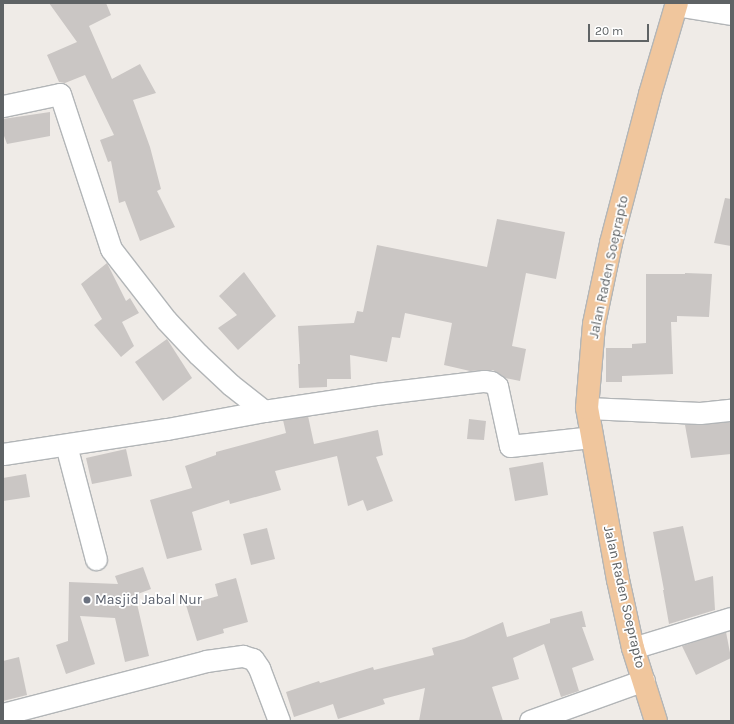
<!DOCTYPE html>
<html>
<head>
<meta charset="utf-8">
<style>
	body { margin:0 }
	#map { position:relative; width:734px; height:724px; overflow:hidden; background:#efebe7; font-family:Karla,sans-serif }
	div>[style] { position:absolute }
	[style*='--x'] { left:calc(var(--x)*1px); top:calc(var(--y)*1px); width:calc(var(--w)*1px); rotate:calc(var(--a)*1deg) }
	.building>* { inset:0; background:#cac6c4 }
	.roads { filter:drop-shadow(1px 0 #b2b5b7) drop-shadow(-1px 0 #b2b5b7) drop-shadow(0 1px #b2b5b7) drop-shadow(0 -1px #b2b5b7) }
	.minor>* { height:21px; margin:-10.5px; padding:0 10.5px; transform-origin:10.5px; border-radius:10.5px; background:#fff }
	.highway>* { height:22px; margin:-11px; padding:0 11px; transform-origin:11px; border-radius:11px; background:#f0c69d }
	.dots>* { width:11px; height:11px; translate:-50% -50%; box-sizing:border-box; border:2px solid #fff; border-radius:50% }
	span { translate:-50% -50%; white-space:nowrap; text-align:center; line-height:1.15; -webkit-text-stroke:3.5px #fff; paint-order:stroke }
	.street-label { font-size:14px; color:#5f6365 }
	.worship-label { font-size:14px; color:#5b616d }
	.left { translate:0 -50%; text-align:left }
	.frame { position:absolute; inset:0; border:4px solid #5f6365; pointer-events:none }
	.scale { position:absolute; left:588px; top:24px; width:61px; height:18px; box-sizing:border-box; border:2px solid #5f6365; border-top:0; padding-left:5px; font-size:12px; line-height:14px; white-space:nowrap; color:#5f6365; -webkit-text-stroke:3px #fff; paint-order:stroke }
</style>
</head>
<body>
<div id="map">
	<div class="building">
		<i style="clip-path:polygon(49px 3px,106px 3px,111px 15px,89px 26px,112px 79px,140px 64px,156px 93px,133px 100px,150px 147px,161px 189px,157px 191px,175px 227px,140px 241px,125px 201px,119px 203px,111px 161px,108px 162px,100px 140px,114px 135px,85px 75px,65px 83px,59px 82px,47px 55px,77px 42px)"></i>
		<i style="clip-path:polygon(50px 112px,50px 136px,7px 144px,3px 133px,3px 119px)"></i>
		<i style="clip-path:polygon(725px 198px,731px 199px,731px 246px,714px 243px)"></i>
		<i style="clip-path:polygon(497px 219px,565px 232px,556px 279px,526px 273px,512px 346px,526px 349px,520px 381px,505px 378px,493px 370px,470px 371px,444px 365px,452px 323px,405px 313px,400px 338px,392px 337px,387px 362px,350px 355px,351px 379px,327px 379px,327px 387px,299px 388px,298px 364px,300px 364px,298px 326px,354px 323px,357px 311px,363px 312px,377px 245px,487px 267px)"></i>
		<i style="clip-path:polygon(107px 263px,126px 301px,130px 298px,139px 313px,122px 322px,134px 346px,121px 357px,94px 325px,102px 319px,81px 284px)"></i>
		<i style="clip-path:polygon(244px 272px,276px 316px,238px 350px,218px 328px,237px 315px,219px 296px)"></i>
		<i style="clip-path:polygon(685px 273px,712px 274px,709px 317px,677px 316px,677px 322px,671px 322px,673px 374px,622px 376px,622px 382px,606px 382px,606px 348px,632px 348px,632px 344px,646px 343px,646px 274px,685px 274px)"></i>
		<i style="clip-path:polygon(167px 339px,192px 378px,163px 401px,135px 362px)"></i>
		<i style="clip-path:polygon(308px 416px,314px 444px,378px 430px,383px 455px,376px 457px,393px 501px,367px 511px,363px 500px,348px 506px,337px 456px,275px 471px,281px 490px,230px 504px,229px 500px,192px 512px,202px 550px,167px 559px,150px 500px,192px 488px,185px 466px,216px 455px,216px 452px,286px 433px,283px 420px)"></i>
		<i style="clip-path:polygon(469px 419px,486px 421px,484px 440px,467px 439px)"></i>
		<i style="clip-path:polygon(731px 422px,731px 454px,691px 458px,685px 425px)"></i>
		<i style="clip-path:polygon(126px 449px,132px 476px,92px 484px,86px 458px)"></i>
		<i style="clip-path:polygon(543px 462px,548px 495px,515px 501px,509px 468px)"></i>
		<i style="clip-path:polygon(26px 474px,30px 497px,3px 501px,3px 478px)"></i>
		<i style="clip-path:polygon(683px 526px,695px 581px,713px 576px,715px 610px,669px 624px,663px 590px,664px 590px,653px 532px)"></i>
		<i style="clip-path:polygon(267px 528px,275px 559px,251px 565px,243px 534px)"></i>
		<i style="clip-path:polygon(143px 567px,151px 589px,135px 595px,149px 656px,125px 662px,115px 618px,80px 616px,95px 664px,66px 674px,56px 645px,68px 641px,69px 582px,118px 584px,115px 576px)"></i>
		<i style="clip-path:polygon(236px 578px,248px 622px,223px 629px,224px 633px,197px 641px,186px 605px,218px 596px,215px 584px)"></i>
		<i style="clip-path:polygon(582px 611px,586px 627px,582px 627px,594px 660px,572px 668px,579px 691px,561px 697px,544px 644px,513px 658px,519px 679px,492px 687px,503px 721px,419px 721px,425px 688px,383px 699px,385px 704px,338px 719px,333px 704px,294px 717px,286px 692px,319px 681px,320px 683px,373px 667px,374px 670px,434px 655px,432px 648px,464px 639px,503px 622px,507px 637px,550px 623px,550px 619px)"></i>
		<i style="clip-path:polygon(726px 632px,731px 658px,696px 675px,682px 646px)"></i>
		<i style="clip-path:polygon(19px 657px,27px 695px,3px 701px,3px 661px)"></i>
	</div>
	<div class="roads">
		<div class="minor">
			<i style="--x:676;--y:5;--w:56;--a:9.3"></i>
			<i style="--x:3;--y:106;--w:58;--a:-11.9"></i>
			<i style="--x:60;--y:94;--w:163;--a:71.8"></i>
			<i style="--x:111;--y:249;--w:90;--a:52.2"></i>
			<i style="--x:166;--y:320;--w:47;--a:46.7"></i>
			<i style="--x:198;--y:354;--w:45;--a:43.2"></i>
			<i style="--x:231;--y:385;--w:42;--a:38.2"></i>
			<i style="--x:587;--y:408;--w:113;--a:2.5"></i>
			<i style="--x:700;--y:413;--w:31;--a:-6"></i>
			<i style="--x:66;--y:445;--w:118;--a:75.3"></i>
			<i style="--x:3;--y:454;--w:166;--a:-8.7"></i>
			<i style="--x:167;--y:429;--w:99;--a:-10.5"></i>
			<i style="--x:264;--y:411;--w:113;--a:-8.6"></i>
			<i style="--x:376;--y:394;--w:109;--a:-6.9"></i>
			<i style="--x:484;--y:381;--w:7;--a:8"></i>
			<i style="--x:491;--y:382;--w:7;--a:34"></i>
			<i style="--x:497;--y:386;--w:61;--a:77.8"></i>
			<i style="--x:510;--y:446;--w:81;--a:-6.3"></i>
			<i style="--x:633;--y:648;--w:102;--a:-17"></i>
			<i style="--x:3;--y:714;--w:210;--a:-14.6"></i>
			<i style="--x:206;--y:661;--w:37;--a:-8"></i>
			<i style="--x:243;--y:656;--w:10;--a:17"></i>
			<i style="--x:253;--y:659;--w:11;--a:56"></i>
			<i style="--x:259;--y:668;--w:57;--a:69.3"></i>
			<i style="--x:530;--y:721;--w:121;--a:-19.8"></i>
		</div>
		<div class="highway">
			<i style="--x:656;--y:721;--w:77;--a:-107.5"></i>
			<i style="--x:633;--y:648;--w:70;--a:-102.4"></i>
			<i style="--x:618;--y:580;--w:175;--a:-100.2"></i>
			<i style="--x:587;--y:408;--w:84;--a:-85.2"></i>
			<i style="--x:594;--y:324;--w:83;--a:-78.1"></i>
			<i style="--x:611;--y:243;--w:154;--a:-75.3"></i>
			<i style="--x:650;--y:94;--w:95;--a:-73.5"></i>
		</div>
	</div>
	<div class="dots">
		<i style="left:87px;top:600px;background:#6b7280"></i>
	</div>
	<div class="street-label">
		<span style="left:609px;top:267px;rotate:-78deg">Jalan Raden Soeprapto</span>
		<span style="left:624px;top:597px;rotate:77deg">Jalan Raden Soeprapto</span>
	</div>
	<div class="worship-label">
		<span class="left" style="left:95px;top:600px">Masjid Jabal Nur</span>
	</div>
	<div class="frame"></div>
	<div class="scale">20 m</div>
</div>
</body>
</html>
